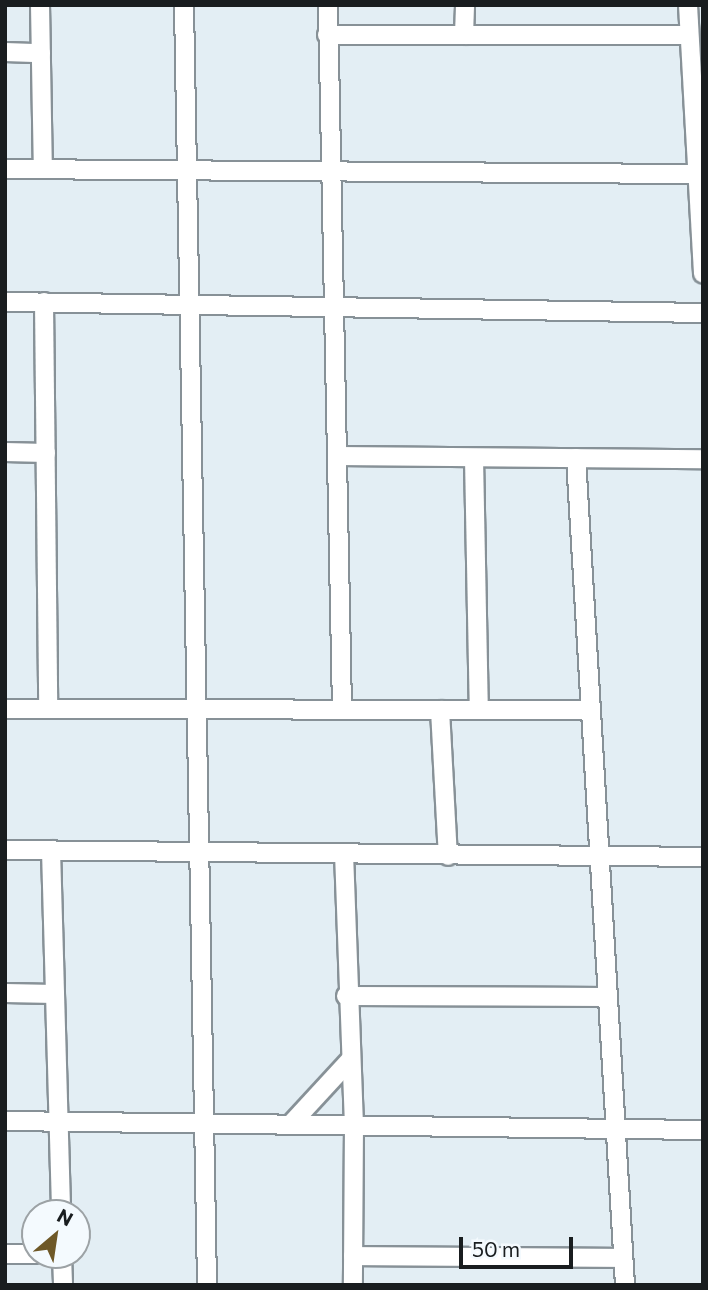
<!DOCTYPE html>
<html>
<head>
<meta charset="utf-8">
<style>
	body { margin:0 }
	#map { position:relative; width:708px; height:1290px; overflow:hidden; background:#e3eef4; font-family:Commissioner,sans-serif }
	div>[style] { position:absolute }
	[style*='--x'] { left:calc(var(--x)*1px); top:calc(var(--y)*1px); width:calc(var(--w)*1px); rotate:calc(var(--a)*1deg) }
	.roads { filter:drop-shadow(2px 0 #879197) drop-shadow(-2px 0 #879197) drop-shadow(0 2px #879197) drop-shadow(0 -2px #879197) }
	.street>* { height:18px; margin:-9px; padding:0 9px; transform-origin:9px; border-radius:9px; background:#fff }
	span { translate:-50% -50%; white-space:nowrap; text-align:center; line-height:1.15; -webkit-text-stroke:6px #f4fafe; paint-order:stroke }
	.frame { position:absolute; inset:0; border:7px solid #191d1f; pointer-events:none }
	.north { position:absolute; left:21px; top:1199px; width:70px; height:70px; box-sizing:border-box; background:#f4fafe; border:2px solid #9ca2a5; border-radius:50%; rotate:29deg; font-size:19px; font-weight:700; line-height:28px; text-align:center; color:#191d1f }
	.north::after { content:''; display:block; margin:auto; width:24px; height:32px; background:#6e5827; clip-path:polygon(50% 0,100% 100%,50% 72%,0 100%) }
	.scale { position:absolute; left:459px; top:1237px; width:114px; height:32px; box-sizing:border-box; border:4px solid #191d1f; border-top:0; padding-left:9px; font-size:21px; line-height:24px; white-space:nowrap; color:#191d1f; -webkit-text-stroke:5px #f4fafe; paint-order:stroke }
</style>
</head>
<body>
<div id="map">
	<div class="roads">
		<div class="street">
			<i style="--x:40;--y:5;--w:164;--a:89"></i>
			<i style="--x:184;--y:5;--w:1280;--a:88.97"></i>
			<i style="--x:328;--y:5;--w:704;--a:88.86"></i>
			<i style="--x:688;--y:5;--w:269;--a:86.8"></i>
			<i style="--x:327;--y:35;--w:360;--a:0"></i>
			<i style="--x:464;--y:35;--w:30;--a:-88"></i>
			<i style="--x:5;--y:52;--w:36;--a:2"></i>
			<i style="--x:5;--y:169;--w:690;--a:0.42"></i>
			<i style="--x:5;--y:302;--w:698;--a:0.9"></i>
			<i style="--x:44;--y:302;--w:407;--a:89.4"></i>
			<i style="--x:5;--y:452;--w:41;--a:1.4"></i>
			<i style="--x:337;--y:456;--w:366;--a:0.5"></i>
			<i style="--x:474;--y:458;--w:252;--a:88.9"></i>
			<i style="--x:576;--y:458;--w:828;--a:86.61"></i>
			<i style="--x:5;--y:709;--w:585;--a:0.1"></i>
			<i style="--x:440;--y:710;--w:146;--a:86.9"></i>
			<i style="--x:5;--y:850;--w:698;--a:0.57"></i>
			<i style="--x:51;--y:850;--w:363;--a:88.4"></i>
			<i style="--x:344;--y:853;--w:272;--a:87.9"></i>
			<i style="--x:354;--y:1125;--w:160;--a:90.4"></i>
			<i style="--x:5;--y:993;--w:50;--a:1.1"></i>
			<i style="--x:346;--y:996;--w:259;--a:0.2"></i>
			<i style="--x:5;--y:1121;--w:698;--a:0.74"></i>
			<i style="--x:291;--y:1124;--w:87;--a:-47.3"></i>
			<i style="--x:5;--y:1254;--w:30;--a:0"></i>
			<i style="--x:62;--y:1255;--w:30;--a:88"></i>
			<i style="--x:353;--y:1256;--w:269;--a:0.4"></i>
		</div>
	</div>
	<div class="frame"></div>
	<div class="north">N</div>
	<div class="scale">50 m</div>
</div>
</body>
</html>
